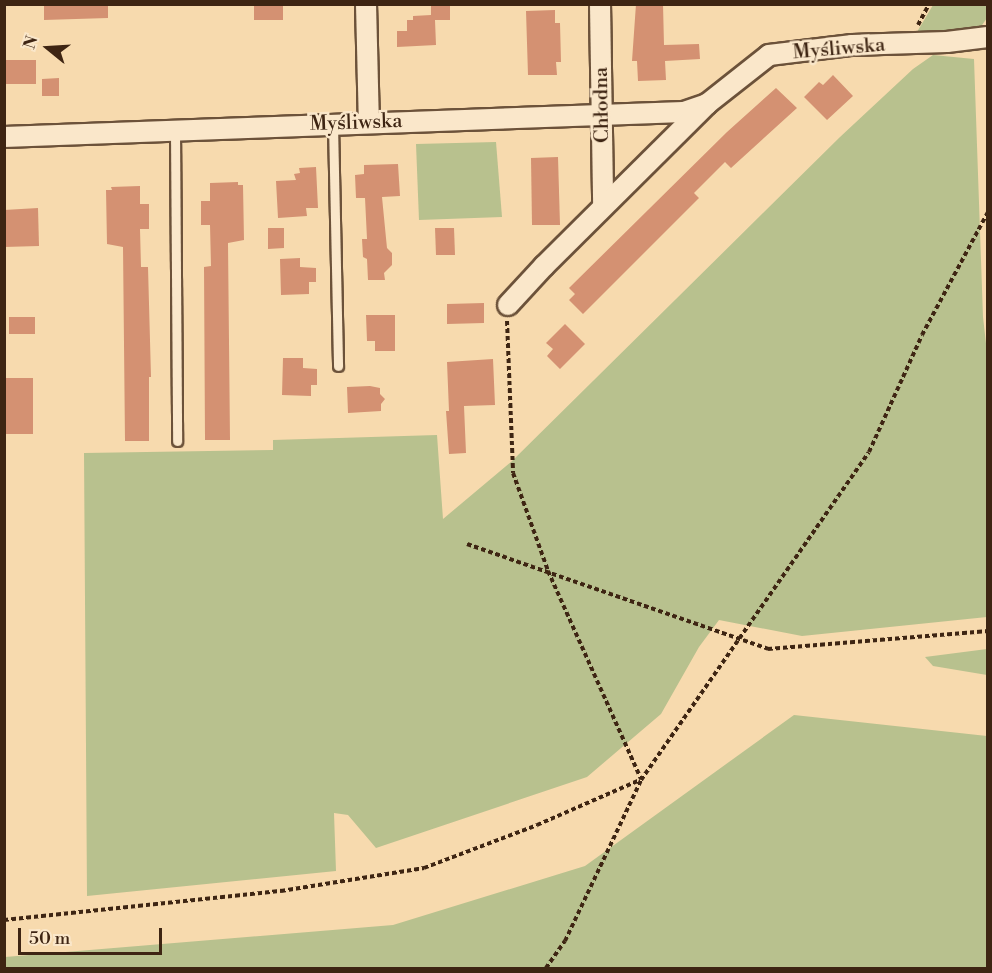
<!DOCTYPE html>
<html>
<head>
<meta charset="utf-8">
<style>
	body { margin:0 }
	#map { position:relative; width:992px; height:973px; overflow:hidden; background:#f7daae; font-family:"Libre Bodoni",serif }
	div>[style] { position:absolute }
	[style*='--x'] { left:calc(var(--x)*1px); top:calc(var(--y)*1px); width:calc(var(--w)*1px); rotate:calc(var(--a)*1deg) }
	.green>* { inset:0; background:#b8c18e }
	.building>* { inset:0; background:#d49172 }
	.path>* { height:4px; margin-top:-2px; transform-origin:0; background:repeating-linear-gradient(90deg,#3e2513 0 4.5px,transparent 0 7.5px) }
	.roads { filter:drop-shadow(2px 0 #6c523a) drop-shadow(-2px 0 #6c523a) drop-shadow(0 2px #6c523a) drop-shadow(0 -2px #6c523a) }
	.lane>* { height:9px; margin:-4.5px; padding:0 4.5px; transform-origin:4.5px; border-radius:4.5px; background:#fae7ca }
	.street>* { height:20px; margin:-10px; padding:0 10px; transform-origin:10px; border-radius:10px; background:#fae7ca }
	span { translate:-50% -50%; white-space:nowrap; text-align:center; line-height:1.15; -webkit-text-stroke:5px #fae7ca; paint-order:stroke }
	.street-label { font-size:20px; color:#3e2513 }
	.frame { position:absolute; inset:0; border:6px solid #3e2513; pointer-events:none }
	.north { position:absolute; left:18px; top:18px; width:60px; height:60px; -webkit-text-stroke:4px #fae7ca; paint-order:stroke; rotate:288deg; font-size:16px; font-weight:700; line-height:24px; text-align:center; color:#3e2513 }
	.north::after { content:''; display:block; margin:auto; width:21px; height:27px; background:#3e2513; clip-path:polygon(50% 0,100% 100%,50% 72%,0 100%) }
	.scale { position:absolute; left:18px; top:928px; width:144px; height:27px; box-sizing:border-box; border:3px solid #3e2513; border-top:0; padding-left:8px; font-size:18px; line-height:21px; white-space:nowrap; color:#3e2513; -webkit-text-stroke:4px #fae7ca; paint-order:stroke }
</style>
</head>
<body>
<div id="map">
	<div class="green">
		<i style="clip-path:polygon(933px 5px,987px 5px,987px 18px,980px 28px,973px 31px,914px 37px)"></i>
		<i style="clip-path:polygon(933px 55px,974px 59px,983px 317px,988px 361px,987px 617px,802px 636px,719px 620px,699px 647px,661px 714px,587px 777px,376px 848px,348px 815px,334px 813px,336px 871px,87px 896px,84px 453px,273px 450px,273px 440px,437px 435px,443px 519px,511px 462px,840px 137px,913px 69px)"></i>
		<i style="clip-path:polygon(496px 142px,502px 217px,419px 220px,416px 144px)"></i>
		<i style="clip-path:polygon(987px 649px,987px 675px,933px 666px,925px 657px)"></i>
		<i style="clip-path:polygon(794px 715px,987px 736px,987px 968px,5px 968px,5px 957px,393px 925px,585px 866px)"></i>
	</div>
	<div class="building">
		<i style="clip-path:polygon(44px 4px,108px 4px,108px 18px,44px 20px)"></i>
		<i style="clip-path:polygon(254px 4px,283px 4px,283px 20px,254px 20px)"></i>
		<i style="clip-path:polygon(431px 4px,450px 5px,450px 20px,435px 20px,436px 45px,397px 47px,397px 31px,407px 31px,407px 20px,413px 20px,413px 16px,431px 15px)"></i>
		<i style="clip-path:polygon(636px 4px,663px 4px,664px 45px,699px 44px,700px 59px,665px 61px,666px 80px,638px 81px,637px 61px,632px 61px)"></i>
		<i style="clip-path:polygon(555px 10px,555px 23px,560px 23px,561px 62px,556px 62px,557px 75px,528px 75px,526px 11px)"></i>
		<i style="clip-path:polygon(4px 60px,36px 60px,36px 84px,4px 84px)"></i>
		<i style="clip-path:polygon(833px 75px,853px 96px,827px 120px,804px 97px,819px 82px,823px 85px)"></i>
		<i style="clip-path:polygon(59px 78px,59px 96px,42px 96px,42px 79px)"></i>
		<i style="clip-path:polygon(776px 88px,797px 108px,731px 168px,725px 162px,694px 193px,699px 198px,583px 314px,569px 300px,575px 294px,569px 288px,727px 132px)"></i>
		<i style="clip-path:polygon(558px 157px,560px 225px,532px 225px,531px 158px)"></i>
		<i style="clip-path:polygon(398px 164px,400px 196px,382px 197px,386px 238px,387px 248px,392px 253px,392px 265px,384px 273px,385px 280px,368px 280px,367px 259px,363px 257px,362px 239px,367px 239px,365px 198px,356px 198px,355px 175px,364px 174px,364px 165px)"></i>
		<i style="clip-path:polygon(316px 167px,318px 208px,306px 208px,307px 216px,278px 218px,276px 181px,296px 180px,294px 174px,300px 173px,299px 168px)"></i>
		<i style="clip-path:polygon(238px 182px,238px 185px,243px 185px,244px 240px,228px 243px,230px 440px,205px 440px,204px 267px,211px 266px,210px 225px,201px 225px,201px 201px,210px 201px,210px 183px)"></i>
		<i style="clip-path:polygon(140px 186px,140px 204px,149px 204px,149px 229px,140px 229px,141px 267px,148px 267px,151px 377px,149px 377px,149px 441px,125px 441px,123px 247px,107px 244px,106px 190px,112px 190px,111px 187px)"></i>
		<i style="clip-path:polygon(38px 208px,39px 246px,4px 247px,4px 210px)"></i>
		<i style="clip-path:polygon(268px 228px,284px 228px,284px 248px,268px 249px)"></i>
		<i style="clip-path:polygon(435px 228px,454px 228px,455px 255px,436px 255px)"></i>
		<i style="clip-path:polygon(300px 258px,300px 267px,316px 268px,316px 282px,309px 282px,309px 294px,281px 295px,280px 259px)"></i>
		<i style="clip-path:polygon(484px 303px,484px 323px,447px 324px,447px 304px)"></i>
		<i style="clip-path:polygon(366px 315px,395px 315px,395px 351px,375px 351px,375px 341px,367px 341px)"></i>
		<i style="clip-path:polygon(9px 317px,35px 317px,35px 334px,9px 334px)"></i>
		<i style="clip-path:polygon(565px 324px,585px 344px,560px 369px,547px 356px,553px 349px,546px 343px)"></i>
		<i style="clip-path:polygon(283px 358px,303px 358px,303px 368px,317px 369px,317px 385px,311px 385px,311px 396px,282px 395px)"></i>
		<i style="clip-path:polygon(493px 359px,495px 405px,464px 406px,466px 453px,449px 454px,446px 411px,449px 411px,447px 362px)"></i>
		<i style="clip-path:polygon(4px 378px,33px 378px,33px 434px,4px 434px)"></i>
		<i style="clip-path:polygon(370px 386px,380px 388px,380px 394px,385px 399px,381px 404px,381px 411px,348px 413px,347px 387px)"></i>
	</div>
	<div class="path">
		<i style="--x:918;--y:25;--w:24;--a:-62"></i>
		<i style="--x:507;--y:321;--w:152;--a:87.7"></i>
		<i style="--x:513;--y:473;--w:104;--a:70.3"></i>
		<i style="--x:548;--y:571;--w:228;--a:65.9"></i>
		<i style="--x:467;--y:544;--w:319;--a:19.2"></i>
		<i style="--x:768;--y:649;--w:221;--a:-4.7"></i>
		<i style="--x:4;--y:920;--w:279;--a:-6"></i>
		<i style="--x:281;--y:891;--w:145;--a:-9.1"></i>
		<i style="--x:424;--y:868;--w:121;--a:-20.8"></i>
		<i style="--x:537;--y:825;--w:112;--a:-23.6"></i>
		<i style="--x:546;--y:968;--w:33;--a:-55"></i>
		<i style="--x:565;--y:941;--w:178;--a:-64.7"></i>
		<i style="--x:641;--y:780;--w:399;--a:-55.2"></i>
		<i style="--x:869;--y:452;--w:128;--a:-65.6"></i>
		<i style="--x:922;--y:335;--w:140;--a:-61.8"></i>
	</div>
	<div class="roads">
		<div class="lane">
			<i style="--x:333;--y:124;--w:242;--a:88.8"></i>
			<i style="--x:175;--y:130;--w:311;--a:89.6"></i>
		</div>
		<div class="street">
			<i style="--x:366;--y:4;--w:119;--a:88.6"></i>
			<i style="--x:600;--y:4;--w:202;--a:89.1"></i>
			<i style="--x:4;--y:137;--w:680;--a:-2.11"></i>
			<i style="--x:684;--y:112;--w:24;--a:-19"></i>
			<i style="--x:508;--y:305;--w:53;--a:-47.3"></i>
			<i style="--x:544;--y:266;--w:230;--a:-44.8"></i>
			<i style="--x:707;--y:104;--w:79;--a:-38.3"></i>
			<i style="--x:769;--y:55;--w:84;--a:-6.9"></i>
			<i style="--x:852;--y:45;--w:95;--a:-1.8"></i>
			<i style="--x:947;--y:42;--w:41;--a:-7"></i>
		</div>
	</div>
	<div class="street-label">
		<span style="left:839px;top:49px;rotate:-5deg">Myśliwska</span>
		<span style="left:602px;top:105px;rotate:-91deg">Chłodna</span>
		<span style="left:356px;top:123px;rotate:-2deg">Myśliwska</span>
	</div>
	<div class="frame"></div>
	<div class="north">N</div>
	<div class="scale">50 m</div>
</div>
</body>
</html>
